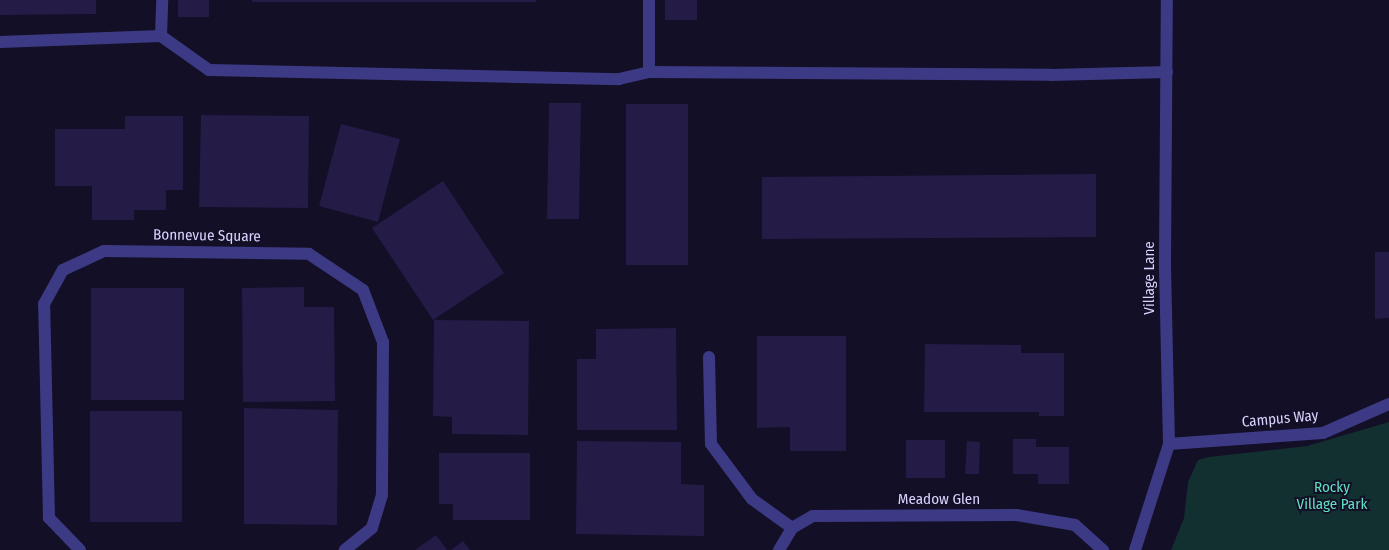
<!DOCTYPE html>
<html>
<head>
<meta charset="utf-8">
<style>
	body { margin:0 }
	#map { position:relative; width:1389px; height:550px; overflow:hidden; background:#130f26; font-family:"Fira Sans Condensed",sans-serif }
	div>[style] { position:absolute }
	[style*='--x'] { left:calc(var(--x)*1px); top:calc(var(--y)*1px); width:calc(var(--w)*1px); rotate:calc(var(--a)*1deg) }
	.green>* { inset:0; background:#12302f }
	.building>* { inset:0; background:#241b47 }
	.lane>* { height:12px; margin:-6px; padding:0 6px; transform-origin:6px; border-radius:6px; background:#3d3a85 }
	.street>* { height:12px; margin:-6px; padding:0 6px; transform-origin:6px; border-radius:6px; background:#3d3a85 }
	span { translate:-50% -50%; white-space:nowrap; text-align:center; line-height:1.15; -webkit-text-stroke:4px #130f26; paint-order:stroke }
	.street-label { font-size:15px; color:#d9d4ff }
	.park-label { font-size:15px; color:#5fe0c0 }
</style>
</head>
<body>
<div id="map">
	<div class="green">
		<i style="clip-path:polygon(1389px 422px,1389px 550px,1171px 550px,1184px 518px,1188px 482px,1198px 460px,1209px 457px,1307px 446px)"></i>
	</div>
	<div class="building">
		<i style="clip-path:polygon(0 0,96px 0,96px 14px,0 15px)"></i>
		<i style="clip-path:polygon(178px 0,209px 0,209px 17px,178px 17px)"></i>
		<i style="clip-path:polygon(252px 0,536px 0,536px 2px,252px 2px)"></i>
		<i style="clip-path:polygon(665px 0,697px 0,697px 20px,665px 20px)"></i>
		<i style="clip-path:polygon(549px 103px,581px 103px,579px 219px,547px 219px)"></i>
		<i style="clip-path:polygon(626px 104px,688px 104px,688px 265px,626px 265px)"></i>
		<i style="clip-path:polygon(201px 115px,309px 116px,308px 208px,199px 207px)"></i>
		<i style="clip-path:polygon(125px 116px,183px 116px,183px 190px,166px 190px,166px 210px,134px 210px,134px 220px,92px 220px,92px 186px,55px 186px,55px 129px,125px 129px)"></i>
		<i style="clip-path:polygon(341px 124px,400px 139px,378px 222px,319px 206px)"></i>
		<i style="clip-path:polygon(1096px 174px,1096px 237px,762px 239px,762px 177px)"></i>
		<i style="clip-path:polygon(443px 181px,504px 273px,433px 320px,372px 228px)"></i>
		<i style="clip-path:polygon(1375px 252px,1389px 252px,1389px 318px,1375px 319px)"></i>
		<i style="clip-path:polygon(304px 287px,304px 307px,334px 307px,335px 401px,243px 402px,242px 288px)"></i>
		<i style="clip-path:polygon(91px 288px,184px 288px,184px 400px,91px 400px)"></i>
		<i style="clip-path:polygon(434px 320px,529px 321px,528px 435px,452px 434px,452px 417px,433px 416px)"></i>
		<i style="clip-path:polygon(676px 328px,677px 430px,577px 430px,577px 359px,596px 359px,596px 329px)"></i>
		<i style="clip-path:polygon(757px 336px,846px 336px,846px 451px,790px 451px,790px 427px,757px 428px)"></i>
		<i style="clip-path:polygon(925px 344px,1021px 345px,1021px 353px,1064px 353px,1064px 416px,1039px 416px,1039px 412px,924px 412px)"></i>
		<i style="clip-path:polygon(244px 408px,338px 410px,337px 525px,244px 524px)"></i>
		<i style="clip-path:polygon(90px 411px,182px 411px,182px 522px,90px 522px)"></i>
		<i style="clip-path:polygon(1013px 439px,1036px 439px,1036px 447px,1069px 447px,1069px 484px,1038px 484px,1038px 474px,1013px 474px)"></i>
		<i style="clip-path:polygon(906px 440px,945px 440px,945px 478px,906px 478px)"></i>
		<i style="clip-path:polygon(577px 441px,681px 442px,681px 484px,704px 485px,704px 536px,576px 534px)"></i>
		<i style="clip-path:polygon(967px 441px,980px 442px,979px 474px,965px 474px)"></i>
		<i style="clip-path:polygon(439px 453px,530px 453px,530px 520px,453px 520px,453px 504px,439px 504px)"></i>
		<i style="clip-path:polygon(436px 535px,447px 550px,415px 550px)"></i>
		<i style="clip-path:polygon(463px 541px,470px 550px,451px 550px)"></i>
	</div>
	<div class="lane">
		<i style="--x:649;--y:0;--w:72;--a:90"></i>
		<i style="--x:161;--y:36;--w:36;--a:-88"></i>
		<i style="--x:0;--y:42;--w:161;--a:-2.1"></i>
		<i style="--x:161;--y:36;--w:59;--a:35.3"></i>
		<i style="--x:209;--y:70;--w:410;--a:1.3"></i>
		<i style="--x:619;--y:79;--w:31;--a:-13"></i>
		<i style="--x:649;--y:72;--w:402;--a:0.4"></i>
		<i style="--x:1051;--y:75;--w:116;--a:-1.5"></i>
		<i style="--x:709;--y:357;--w:87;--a:88.7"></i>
		<i style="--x:711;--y:444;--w:69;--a:53.3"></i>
		<i style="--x:752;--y:499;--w:49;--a:35.9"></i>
	</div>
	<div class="street">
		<i style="--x:1169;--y:444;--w:154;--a:-4.1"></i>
		<i style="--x:1323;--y:433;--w:72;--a:-23.7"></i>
		<i style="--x:80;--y:550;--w:45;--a:-134.1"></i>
		<i style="--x:49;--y:518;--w:214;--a:-91.3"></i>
		<i style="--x:44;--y:304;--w:39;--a:-61"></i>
		<i style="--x:63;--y:270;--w:45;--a:-24.9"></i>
		<i style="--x:104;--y:251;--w:205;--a:0.8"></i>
		<i style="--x:309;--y:254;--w:65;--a:33.7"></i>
		<i style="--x:363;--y:290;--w:56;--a:69"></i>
		<i style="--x:383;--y:342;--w:153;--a:90.4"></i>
		<i style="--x:382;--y:495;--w:34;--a:107"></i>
		<i style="--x:372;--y:528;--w:35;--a:141"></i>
		<i style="--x:779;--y:550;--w:26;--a:-59"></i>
		<i style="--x:792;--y:528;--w:24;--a:-30"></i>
		<i style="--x:813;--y:516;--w:203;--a:-0.3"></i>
		<i style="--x:1016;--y:515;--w:60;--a:9.6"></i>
		<i style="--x:1075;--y:525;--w:38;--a:42"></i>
		<i style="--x:1135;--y:550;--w:111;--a:-72.2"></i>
		<i style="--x:1169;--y:444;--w:182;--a:-91.3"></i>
		<i style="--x:1165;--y:262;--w:262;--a:-89.6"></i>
	</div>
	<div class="street-label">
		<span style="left:207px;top:236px;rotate:1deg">Bonnevue Square</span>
		<span style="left:1150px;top:278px;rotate:-90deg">Village Lane</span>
		<span style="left:1280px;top:419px;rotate:-5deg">Campus Way</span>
		<span style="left:939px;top:500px">Meadow Glen</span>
	</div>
	<div class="park-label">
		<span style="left:1332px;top:496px">Rocky<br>Village Park</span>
	</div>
</div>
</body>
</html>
